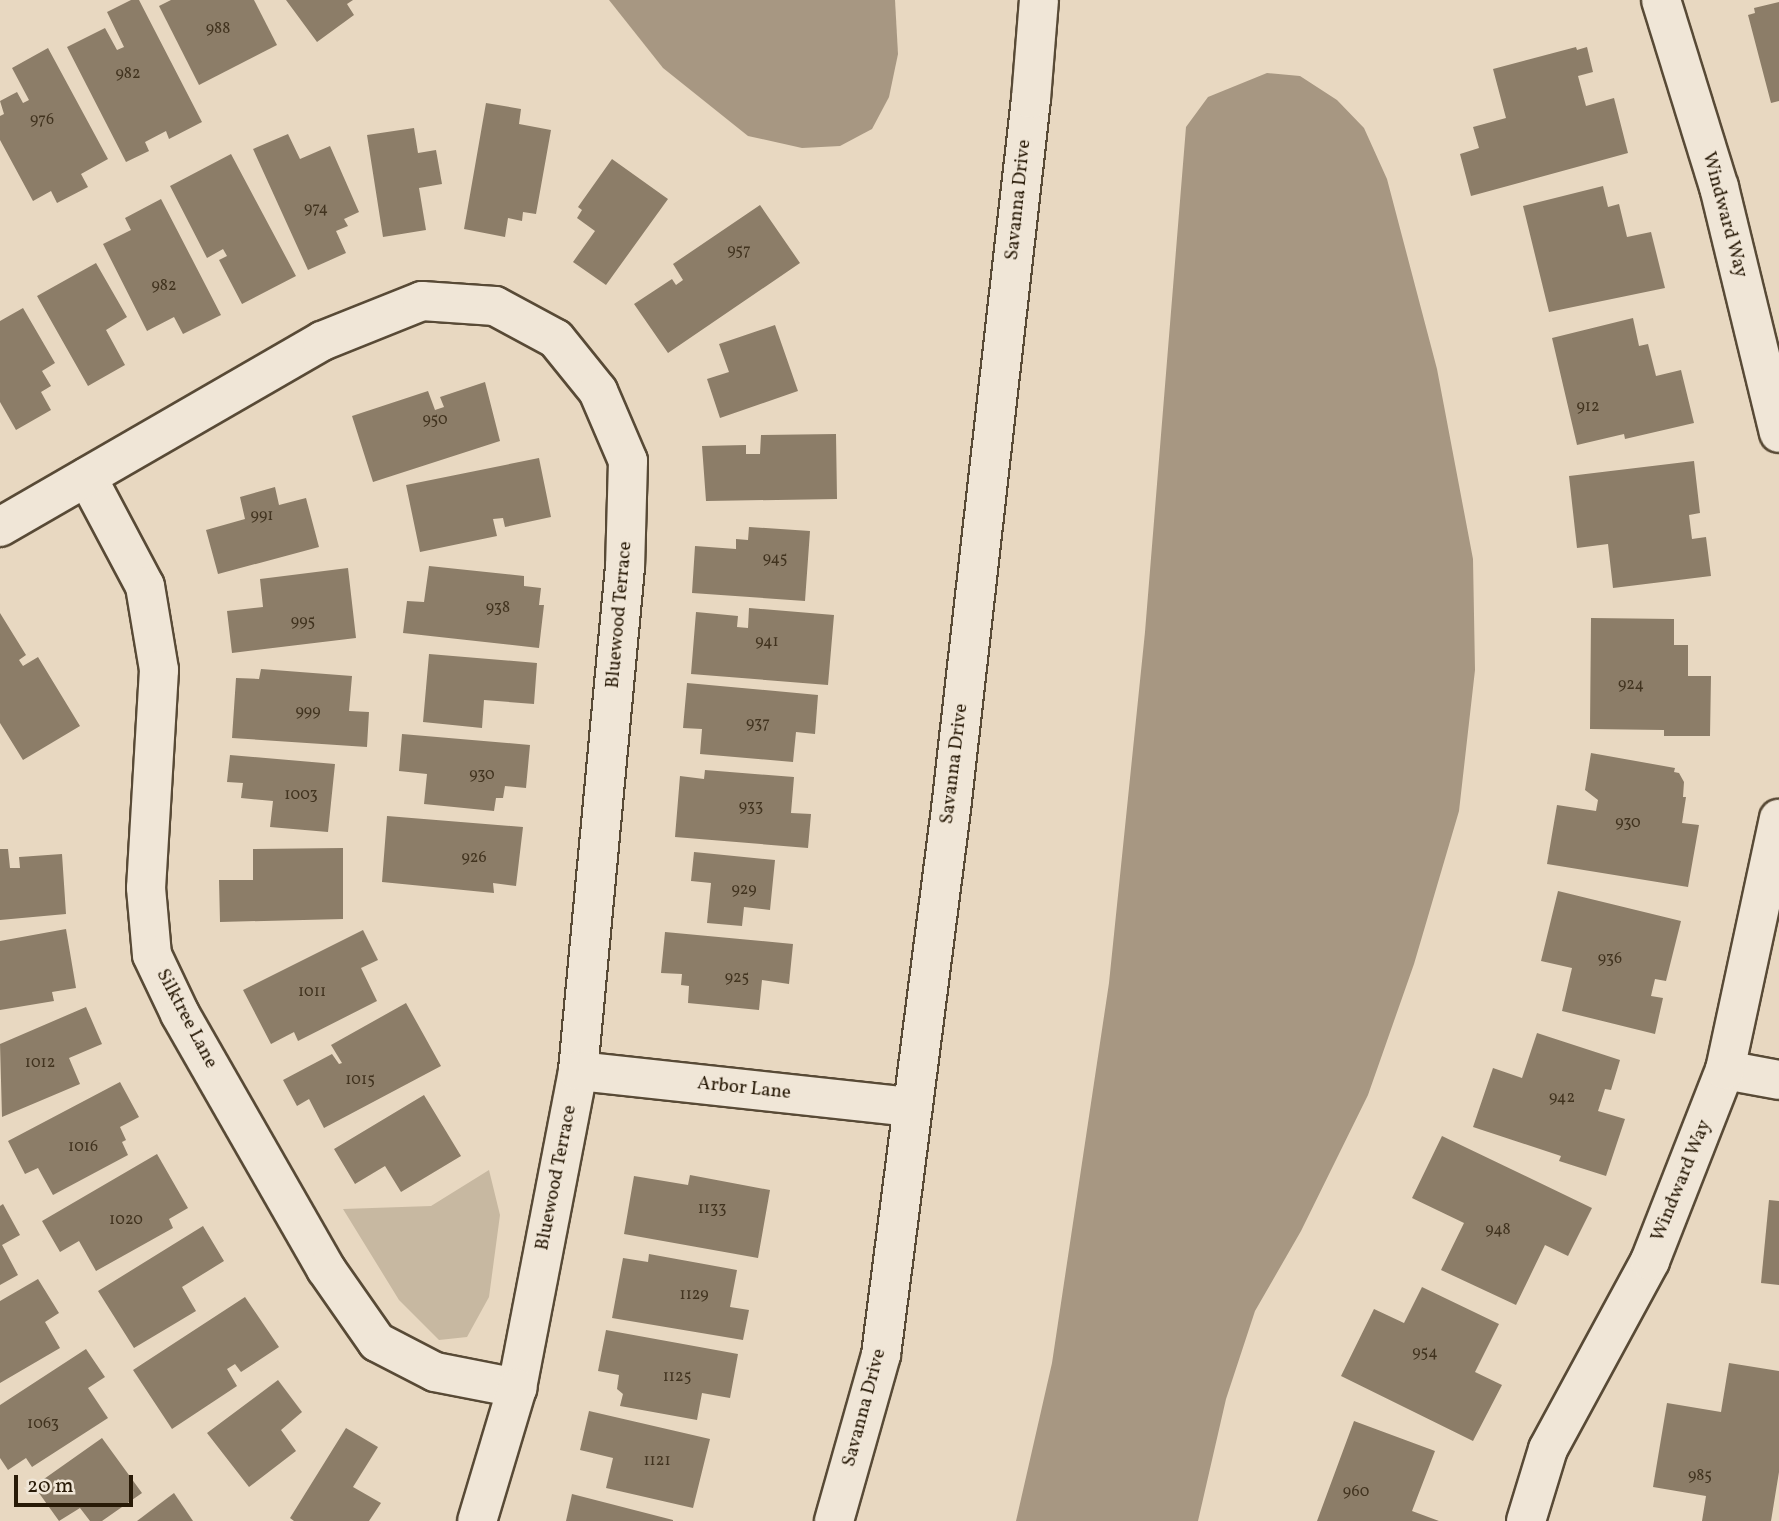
<!DOCTYPE html>
<html>
<head>
<meta charset="utf-8">
<style>
	body { margin:0 }
	#map { position:relative; width:1779px; height:1521px; overflow:hidden; background:#e8d8c1; font-family:Vollkorn,serif }
	div>[style] { position:absolute }
	[style*='--x'] { left:calc(var(--x)*1px); top:calc(var(--y)*1px); width:calc(var(--w)*1px); rotate:calc(var(--a)*1deg) }
	.green>* { inset:0; background:#c7b8a1 }
	.water>* { inset:0; background:#a79782 }
	.building>* { inset:0; background:#8c7d68 }
	.roads { filter:drop-shadow(2px 0 #584a36) drop-shadow(-2px 0 #584a36) drop-shadow(0 2px #584a36) drop-shadow(0 -2px #584a36) }
	.minor>* { height:38px; margin:-19px; padding:0 19px; transform-origin:19px; border-radius:19px; background:#f0e6d7 }
	span { translate:-50% -50%; white-space:nowrap; text-align:center; line-height:1.15; -webkit-text-stroke:6px #f0e6d7; paint-order:stroke }
	.number-label { font-size:16px; color:#41331f }
	.number-label span { -webkit-text-stroke-width:0 }
	.street-label { font-size:19px; color:#281a07 }
	.scale { position:absolute; left:14px; top:1475px; width:119px; height:32px; box-sizing:border-box; border:4px solid #281a07; border-top:0; padding-left:9px; font-size:21px; line-height:24px; white-space:nowrap; color:#281a07; -webkit-text-stroke:5px #f0e6d7; paint-order:stroke }
</style>
</head>
<body>
<div id="map">
	<div class="green">
		<i style="clip-path:polygon(489px 1170px,500px 1215px,489px 1297px,467px 1337px,439px 1340px,399px 1300px,343px 1209px,431px 1206px)"></i>
	</div>
	<div class="water">
		<i style="clip-path:polygon(609px 0,895px 0,898px 54px,889px 97px,872px 129px,840px 146px,802px 148px,748px 136px,663px 68px)"></i>
		<i style="clip-path:polygon(1267px 73px,1300px 76px,1337px 100px,1364px 128px,1387px 179px,1437px 369px,1473px 559px,1475px 670px,1459px 811px,1414px 964px,1368px 1095px,1301px 1231px,1255px 1311px,1226px 1399px,1198px 1521px,1016px 1521px,1052px 1363px,1109px 983px,1145px 632px,1186px 127px,1208px 97px)"></i>
	</div>
	<div class="building">
		<i style="clip-path:polygon(131px 0,139px 0,202px 122px,169px 139px,166px 131px,145px 142px,149px 151px,126px 162px,67px 47px,105px 28px,117px 50px,124px 47px,107px 12px)"></i>
		<i style="clip-path:polygon(171px 0,254px 0,277px 45px,199px 85px,159px 6px)"></i>
		<i style="clip-path:polygon(286px 0,353px 0,347px 4px,354px 15px,317px 42px)"></i>
		<i style="clip-path:polygon(1779px 2px,1779px 101px,1771px 103px,1748px 15px,1755px 13px,1754px 8px)"></i>
		<i style="clip-path:polygon(1576px 47px,1577px 50px,1587px 47px,1593px 72px,1578px 76px,1586px 106px,1614px 98px,1628px 153px,1471px 196px,1460px 154px,1479px 148px,1473px 127px,1506px 118px,1493px 69px)"></i>
		<i style="clip-path:polygon(48px 48px,108px 159px,81px 174px,88px 187px,57px 203px,51px 191px,33px 201px,0 140px,0 116px,4px 114px,0 101px,17px 92px,23px 103px,29px 100px,12px 68px)"></i>
		<i style="clip-path:polygon(486px 103px,521px 109px,519px 124px,551px 130px,536px 214px,523px 212px,522px 221px,508px 218px,505px 237px,464px 229px)"></i>
		<i style="clip-path:polygon(414px 128px,418px 153px,436px 150px,442px 184px,419px 188px,426px 230px,383px 237px,367px 135px)"></i>
		<i style="clip-path:polygon(288px 134px,300px 159px,330px 146px,359px 212px,344px 219px,348px 226px,336px 231px,346px 253px,308px 270px,253px 149px)"></i>
		<i style="clip-path:polygon(231px 154px,296px 276px,242px 304px,219px 260px,227px 256px,223px 249px,207px 258px,170px 186px)"></i>
		<i style="clip-path:polygon(612px 159px,668px 199px,606px 285px,573px 262px,595px 231px,577px 218px,582px 210px,578px 207px)"></i>
		<i style="clip-path:polygon(1603px 186px,1608px 207px,1619px 204px,1627px 237px,1651px 232px,1665px 288px,1549px 312px,1523px 206px)"></i>
		<i style="clip-path:polygon(161px 199px,221px 315px,183px 334px,174px 317px,147px 331px,103px 244px,131px 230px,125px 218px)"></i>
		<i style="clip-path:polygon(760px 205px,800px 263px,668px 353px,634px 304px,672px 279px,676px 285px,683px 280px,673px 264px)"></i>
		<i style="clip-path:polygon(96px 263px,127px 317px,106px 330px,125px 365px,88px 386px,37px 296px)"></i>
		<i style="clip-path:polygon(23px 308px,55px 363px,42px 371px,51px 386px,41px 392px,51px 410px,16px 430px,0 402px,0 321px)"></i>
		<i style="clip-path:polygon(1633px 318px,1639px 346px,1648px 344px,1656px 376px,1681px 370px,1694px 423px,1625px 439px,1624px 434px,1577px 445px,1552px 338px)"></i>
		<i style="clip-path:polygon(775px 325px,798px 391px,720px 418px,707px 379px,729px 372px,719px 344px)"></i>
		<i style="clip-path:polygon(485px 382px,500px 441px,373px 482px,352px 416px,428px 391px,435px 410px,444px 407px,440px 397px)"></i>
		<i style="clip-path:polygon(836px 434px,837px 499px,706px 501px,702px 446px,746px 445px,746px 454px,760px 454px,761px 435px)"></i>
		<i style="clip-path:polygon(539px 458px,551px 517px,505px 527px,503px 518px,493px 519px,497px 536px,420px 552px,406px 485px)"></i>
		<i style="clip-path:polygon(1694px 461px,1700px 513px,1689px 515px,1692px 539px,1706px 537px,1711px 576px,1613px 588px,1608px 544px,1577px 548px,1569px 476px)"></i>
		<i style="clip-path:polygon(275px 487px,279px 505px,306px 498px,319px 547px,218px 574px,206px 530px,245px 519px,240px 497px)"></i>
		<i style="clip-path:polygon(749px 527px,810px 531px,805px 601px,692px 593px,695px 546px,736px 549px,736px 539px,748px 540px)"></i>
		<i style="clip-path:polygon(429px 566px,524px 576px,524px 586px,541px 588px,539px 605px,544px 605px,539px 648px,403px 633px,407px 601px,424px 602px)"></i>
		<i style="clip-path:polygon(348px 568px,356px 638px,232px 653px,227px 611px,263px 607px,260px 579px)"></i>
		<i style="clip-path:polygon(749px 608px,834px 615px,828px 685px,691px 674px,696px 612px,738px 616px,737px 627px,748px 628px)"></i>
		<i style="clip-path:polygon(0 613px,26px 655px,19px 660px,23px 666px,38px 657px,80px 726px,23px 760px,0 723px)"></i>
		<i style="clip-path:polygon(1591px 618px,1674px 619px,1674px 645px,1688px 645px,1688px 676px,1711px 676px,1710px 736px,1664px 736px,1664px 730px,1590px 729px)"></i>
		<i style="clip-path:polygon(429px 654px,537px 663px,534px 704px,484px 700px,482px 728px,423px 722px)"></i>
		<i style="clip-path:polygon(261px 669px,352px 676px,349px 711px,369px 712px,367px 747px,232px 738px,236px 678px,259px 679px)"></i>
		<i style="clip-path:polygon(687px 683px,818px 695px,815px 734px,796px 732px,793px 762px,700px 754px,702px 729px,683px 728px)"></i>
		<i style="clip-path:polygon(402px 734px,530px 745px,526px 788px,505px 786px,503px 798px,496px 798px,494px 811px,424px 804px,427px 774px,399px 771px)"></i>
		<i style="clip-path:polygon(1591px 753px,1675px 768px,1674px 772px,1679px 773px,1684px 782px,1683px 797px,1686px 797px,1682px 823px,1699px 825px,1688px 887px,1547px 864px,1557px 805px,1596px 811px,1598px 800px,1585px 790px)"></i>
		<i style="clip-path:polygon(230px 755px,335px 764px,328px 832px,270px 827px,273px 801px,241px 798px,243px 783px,227px 782px)"></i>
		<i style="clip-path:polygon(705px 770px,794px 777px,791px 813px,811px 814px,808px 848px,675px 837px,680px 776px,704px 779px)"></i>
		<i style="clip-path:polygon(387px 816px,523px 827px,516px 886px,493px 883px,494px 893px,382px 882px)"></i>
		<i style="clip-path:polygon(343px 848px,343px 919px,220px 922px,219px 880px,253px 880px,253px 849px)"></i>
		<i style="clip-path:polygon(0 849px,8px 849px,10px 868px,20px 868px,19px 857px,62px 854px,66px 914px,0 920px)"></i>
		<i style="clip-path:polygon(694px 852px,775px 860px,770px 910px,744px 907px,742px 926px,707px 923px,711px 883px,691px 881px)"></i>
		<i style="clip-path:polygon(1558px 891px,1681px 921px,1666px 981px,1655px 979px,1651px 996px,1663px 998px,1655px 1034px,1562px 1011px,1572px 968px,1541px 961px)"></i>
		<i style="clip-path:polygon(66px 929px,76px 988px,52px 992px,54px 1001px,0 1010px,0 941px)"></i>
		<i style="clip-path:polygon(363px 930px,378px 960px,361px 968px,377px 1001px,298px 1041px,294px 1032px,271px 1044px,243px 990px)"></i>
		<i style="clip-path:polygon(665px 932px,793px 944px,789px 984px,762px 980px,759px 1010px,688px 1003px,689px 986px,681px 985px,682px 974px,661px 973px)"></i>
		<i style="clip-path:polygon(406px 1003px,441px 1066px,324px 1128px,309px 1099px,297px 1106px,283px 1080px,332px 1054px,339px 1064px,342px 1063px,331px 1045px)"></i>
		<i style="clip-path:polygon(86px 1007px,102px 1044px,69px 1058px,80px 1084px,2px 1117px,0 1044px)"></i>
		<i style="clip-path:polygon(1537px 1033px,1620px 1060px,1611px 1090px,1605px 1089px,1598px 1111px,1625px 1119px,1606px 1176px,1559px 1161px,1561px 1156px,1473px 1127px,1493px 1068px,1522px 1078px)"></i>
		<i style="clip-path:polygon(120px 1082px,139px 1117px,120px 1127px,126px 1140px,122px 1142px,128px 1155px,53px 1195px,38px 1168px,25px 1174px,8px 1141px)"></i>
		<i style="clip-path:polygon(424px 1095px,461px 1156px,401px 1192px,385px 1166px,355px 1184px,334px 1149px)"></i>
		<i style="clip-path:polygon(1442px 1136px,1592px 1208px,1568px 1256px,1545px 1245px,1516px 1305px,1441px 1270px,1464px 1223px,1412px 1198px)"></i>
		<i style="clip-path:polygon(157px 1154px,188px 1208px,169px 1219px,173px 1228px,96px 1271px,79px 1241px,60px 1252px,42px 1221px)"></i>
		<i style="clip-path:polygon(690px 1175px,770px 1190px,758px 1258px,624px 1234px,634px 1176px,688px 1185px)"></i>
		<i style="clip-path:polygon(1769px 1200px,1779px 1201px,1779px 1285px,1761px 1283px)"></i>
		<i style="clip-path:polygon(3px 1204px,20px 1235px,2px 1245px,18px 1275px,0 1285px,0 1206px)"></i>
		<i style="clip-path:polygon(203px 1226px,224px 1261px,182px 1287px,196px 1311px,134px 1348px,98px 1291px)"></i>
		<i style="clip-path:polygon(649px 1254px,737px 1270px,730px 1307px,749px 1310px,743px 1340px,612px 1318px,623px 1258px,648px 1262px)"></i>
		<i style="clip-path:polygon(38px 1279px,59px 1313px,45px 1322px,60px 1348px,0 1383px,0 1301px)"></i>
		<i style="clip-path:polygon(1422px 1287px,1499px 1324px,1475px 1372px,1502px 1385px,1473px 1441px,1341px 1376px,1374px 1309px,1404px 1323px)"></i>
		<i style="clip-path:polygon(245px 1297px,279px 1347px,241px 1372px,235px 1364px,227px 1369px,237px 1386px,172px 1429px,133px 1370px)"></i>
		<i style="clip-path:polygon(606px 1330px,738px 1354px,730px 1398px,702px 1393px,697px 1420px,620px 1406px,623px 1394px,617px 1389px,619px 1375px,598px 1371px)"></i>
		<i style="clip-path:polygon(86px 1349px,105px 1377px,88px 1388px,108px 1418px,32px 1467px,26px 1458px,8px 1470px,0 1458px,0 1405px)"></i>
		<i style="clip-path:polygon(1729px 1363px,1779px 1371px,1779px 1472px,1771px 1521px,1702px 1521px,1706px 1496px,1653px 1487px,1667px 1403px,1721px 1412px)"></i>
		<i style="clip-path:polygon(278px 1380px,302px 1412px,281px 1430px,296px 1451px,249px 1487px,207px 1433px)"></i>
		<i style="clip-path:polygon(589px 1411px,710px 1439px,693px 1508px,606px 1488px,613px 1458px,580px 1450px)"></i>
		<i style="clip-path:polygon(1354px 1421px,1435px 1451px,1412px 1511px,1439px 1521px,1317px 1521px)"></i>
		<i style="clip-path:polygon(346px 1428px,378px 1447px,353px 1487px,381px 1503px,369px 1521px,294px 1521px,290px 1518px)"></i>
		<i style="clip-path:polygon(102px 1438px,142px 1493px,102px 1521px,90px 1521px,80px 1508px,59px 1521px,34px 1486px)"></i>
		<i style="clip-path:polygon(174px 1493px,193px 1521px,137px 1521px)"></i>
		<i style="clip-path:polygon(572px 1494px,673px 1520px,673px 1521px,566px 1521px)"></i>
	</div>
	<div class="roads">
		<div class="minor">
			<i style="--x:1661;--y:0;--w:196;--a:72.8"></i>
			<i style="--x:1719;--y:187;--w:253;--a:76.3"></i>
			<i style="--x:87;--y:477;--w:123;--a:62"></i>
			<i style="--x:145;--y:586;--w:85;--a:80.5"></i>
			<i style="--x:159;--y:670;--w:218;--a:93.4"></i>
			<i style="--x:146;--y:888;--w:67;--a:84.9"></i>
			<i style="--x:152;--y:955;--w:65;--a:64.6"></i>
			<i style="--x:180;--y:1014;--w:294;--a:60.2"></i>
			<i style="--x:326;--y:1269;--w:89;--a:55.1"></i>
			<i style="--x:377;--y:1342;--w:65;--a:27.3"></i>
			<i style="--x:435;--y:1372;--w:84;--a:11"></i>
			<i style="--x:0;--y:527;--w:372;--a:-30"></i>
			<i style="--x:322;--y:341;--w:108;--a:-21.8"></i>
			<i style="--x:422;--y:301;--w:73;--a:3.9"></i>
			<i style="--x:495;--y:306;--w:69;--a:28.4"></i>
			<i style="--x:556;--y:339;--w:67;--a:51.1"></i>
			<i style="--x:598;--y:391;--w:76;--a:66.8"></i>
			<i style="--x:628;--y:461;--w:106;--a:91.6"></i>
			<i style="--x:625;--y:567;--w:506;--a:95.33"></i>
			<i style="--x:578;--y:1071;--w:323;--a:100.9"></i>
			<i style="--x:517;--y:1388;--w:139;--a:106.7"></i>
			<i style="--x:1725;--y:1070;--w:55;--a:10.5"></i>
			<i style="--x:578;--y:1071;--w:335;--a:6.2"></i>
			<i style="--x:834;--y:1521;--w:173;--a:-74.2"></i>
			<i style="--x:881;--y:1355;--w:550;--a:-82.69"></i>
			<i style="--x:951;--y:809;--w:714;--a:-83.57"></i>
			<i style="--x:1031;--y:99;--w:99;--a:-85.4"></i>
			<i style="--x:1526;--y:1521;--w:75;--a:-73"></i>
			<i style="--x:1548;--y:1449;--w:214;--a:-61.5"></i>
			<i style="--x:1650;--y:1261;--w:205;--a:-68.6"></i>
			<i style="--x:1725;--y:1070;--w:257;--a:-77.9"></i>
		</div>
	</div>
	<div class="number-label">
		<span style="left:218px;top:29px">988</span>
		<span style="left:128px;top:74px">982</span>
		<span style="left:42px;top:120px">976</span>
		<span style="left:316px;top:209px">974</span>
		<span style="left:739px;top:251px">957</span>
		<span style="left:164px;top:286px">982</span>
		<span style="left:1588px;top:407px">912</span>
		<span style="left:435px;top:420px">950</span>
		<span style="left:262px;top:516px">991</span>
		<span style="left:775px;top:559px">945</span>
		<span style="left:498px;top:608px">938</span>
		<span style="left:303px;top:622px">995</span>
		<span style="left:767px;top:642px">941</span>
		<span style="left:1631px;top:685px">924</span>
		<span style="left:308px;top:712px">999</span>
		<span style="left:758px;top:724px">937</span>
		<span style="left:482px;top:775px">930</span>
		<span style="left:301px;top:795px">1003</span>
		<span style="left:751px;top:807px">933</span>
		<span style="left:1628px;top:823px">930</span>
		<span style="left:474px;top:858px">926</span>
		<span style="left:744px;top:890px">929</span>
		<span style="left:1610px;top:959px">936</span>
		<span style="left:737px;top:978px">925</span>
		<span style="left:312px;top:992px">1011</span>
		<span style="left:40px;top:1063px">1012</span>
		<span style="left:360px;top:1080px">1015</span>
		<span style="left:1562px;top:1098px">942</span>
		<span style="left:83px;top:1147px">1016</span>
		<span style="left:712px;top:1209px">1133</span>
		<span style="left:126px;top:1220px">1020</span>
		<span style="left:1498px;top:1230px">948</span>
		<span style="left:694px;top:1295px">1129</span>
		<span style="left:1425px;top:1353px">954</span>
		<span style="left:677px;top:1377px">1125</span>
		<span style="left:43px;top:1424px">1063</span>
		<span style="left:657px;top:1461px">1121</span>
		<span style="left:1700px;top:1476px">985</span>
		<span style="left:1356px;top:1492px">960</span>
	</div>
	<div class="street-label">
		<span style="left:1019px;top:200px;rotate:-84deg">Savanna Drive</span>
		<span style="left:1724px;top:215px;rotate:75deg">Windward Way</span>
		<span style="left:620px;top:615px;rotate:-85deg">Bluewood Terrace</span>
		<span style="left:955px;top:764px;rotate:-83deg">Savanna Drive</span>
		<span style="left:186px;top:1019px;rotate:62deg">Silktree Lane</span>
		<span style="left:744px;top:1089px;rotate:6deg">Arbor Lane</span>
		<span style="left:557px;top:1178px;rotate:-79deg">Bluewood Terrace</span>
		<span style="left:1682px;top:1181px;rotate:-68deg">Windward Way</span>
		<span style="left:865px;top:1408px;rotate:-75deg">Savanna Drive</span>
	</div>
	<div class="scale">20 m</div>
</div>
</body>
</html>
